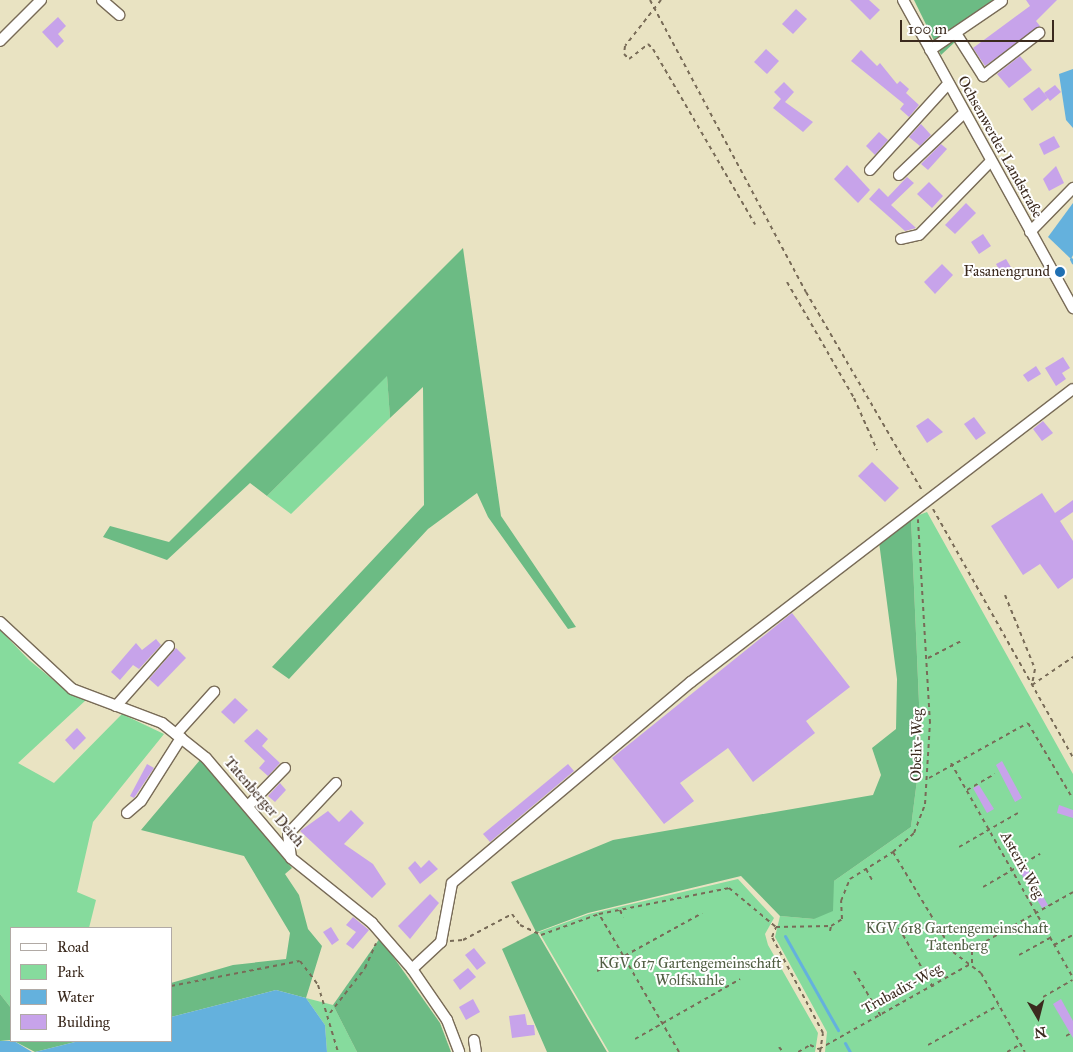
<!DOCTYPE html>
<html>
<head>
<meta charset="utf-8">
<style>
	body { margin:0 }
	#map { position:relative; width:1073px; height:1052px; overflow:hidden; background:#e9e3c2; font-family:"IM FELL Great Primer",serif }
	div>[style] { position:absolute }
	[style*='--x'] { left:calc(var(--x)*1px); top:calc(var(--y)*1px); width:calc(var(--w)*1px); rotate:calc(var(--a)*1deg) }
	.green>* { inset:0; background:#86db9d }
	.forest>* { inset:0; background:#6cbb84 }
	.water>* { inset:0; background:#64b1dd }
	.stream>* { height:3px; margin:-1.5px; padding:0 1.5px; transform-origin:1.5px; border-radius:1.5px; background:#64b1dd }
	.building>* { inset:0; background:#c7a3ea }
	.path>* { height:2px; margin-top:-1px; transform-origin:0; background:repeating-linear-gradient(90deg,#786b57 0 4px,transparent 0 8px) }
	.roads { filter:drop-shadow(1px 0 #786b57) drop-shadow(-1px 0 #786b57) drop-shadow(0 1px #786b57) drop-shadow(0 -1px #786b57) }
	.minor>* { height:10px; margin:-5px; padding:0 5px; transform-origin:5px; border-radius:5px; background:#fff }
	.dots>* { width:14px; height:14px; translate:-50% -50%; box-sizing:border-box; border:2px solid #fff; border-radius:50% }
	span { translate:-50% -50%; white-space:nowrap; text-align:center; line-height:1.15; -webkit-text-stroke:4px #fff; paint-order:stroke }
	.street-label { font-size:15px; color:#3b2a1e }
	.poi-label { font-size:15px; color:#3b2a1e }
	.right { translate:-100% -50%; text-align:right }
	.park-label { font-size:15px; color:#525f44 }
	.legend { position:absolute; left:10px; top:927px; width:162px; height:115px; box-sizing:border-box; background:#fff; border:1px solid #b1aaa5; margin:0; padding:6px 9px; list-style:none; font-size:15px; color:#3b2a1e }
	.legend li { display:flex; align-items:center; gap:10px; height:25px }
	.legend b { width:25px; border:1px solid #b1aaa5 }
	.north { position:absolute; left:1013px; top:992px; width:50px; height:50px; -webkit-text-stroke:4px #fff; paint-order:stroke; rotate:172deg; font-size:14px; font-weight:700; line-height:20px; text-align:center; color:#3b2a1e }
	.north::after { content:''; display:block; margin:auto; width:18px; height:22px; background:#3b2a1e; clip-path:polygon(50% 0,100% 100%,50% 72%,0 100%) }
	.scale { position:absolute; left:900px; top:20px; width:154px; height:22px; box-sizing:border-box; border:2px solid #3b2a1e; border-top:0; padding-left:6px; font-size:15px; line-height:18px; white-space:nowrap; color:#3b2a1e; -webkit-text-stroke:4px #fff; paint-order:stroke }
</style>
</head>
<body>
<div id="map">
	<div class="green">
		<i style="clip-path:polygon(387px 375px,390px 418px,291px 514px,267px 496px)"></i>
		<i style="clip-path:polygon(927px 512px,1073px 774px,1073px 1052px,825px 1052px,827px 1032px,775px 937px,780px 916px,814px 919px,834px 881px,911px 827px,921px 749px,911px 518px)"></i>
		<i style="clip-path:polygon(0 630px,29px 660px,69px 693px,86px 700px,18px 763px,54px 783px,122px 714px,164px 734px,93px 822px,77px 892px,96px 900px,89px 928px,11px 928px,11px 1008px,0 994px)"></i>
		<i style="clip-path:polygon(738px 879px,774px 918px,765px 934px,768px 945px,818px 1033px,815px 1052px,609px 1052px,539px 932px,589px 914px)"></i>
		<i style="clip-path:polygon(306px 998px,333px 1005px,357px 1052px,327px 1052px,325px 1025px)"></i>
	</div>
	<div class="forest">
		<i style="clip-path:polygon(914px 0,1000px 0,941px 55px)"></i>
		<i style="clip-path:polygon(463px 248px,501px 516px,576px 627px,568px 629px,488px 517px,477px 493px,428px 529px,289px 679px,272px 667px,424px 505px,423px 387px,390px 418px,387px 376px,267px 496px,250px 483px,167px 560px,103px 537px,110px 526px,169px 542px)"></i>
		<i style="clip-path:polygon(911px 518px,921px 749px,911px 827px,834px 881px,833px 911px,814px 919px,780px 916px,741px 876px,588px 913px,537px 932px,607px 1052px,547px 1052px,502px 949px,536px 932px,511px 882px,613px 840px,873px 795px,881px 775px,872px 748px,896px 729px,897px 679px,879px 542px)"></i>
		<i style="clip-path:polygon(200px 760px,292px 868px,285px 874px,299px 895px,308px 929px,322px 946px,306px 998px,276px 990px,171px 1017px,171px 983px,233px 965px,286px 959px,290px 933px,244px 856px,141px 830px)"></i>
		<i style="clip-path:polygon(380px 938px,440px 1023px,451px 1052px,357px 1052px,333px 1005px)"></i>
		<i style="clip-path:polygon(0 994px,11px 1008px,11px 1040px,0 1041px)"></i>
		<i style="clip-path:polygon(14px 1041px,79px 1041px,35px 1052px)"></i>
	</div>
	<div class="water">
		<i style="clip-path:polygon(1073px 69px,1073px 128px,1066px 120px,1059px 74px)"></i>
		<i style="clip-path:polygon(1073px 203px,1073px 255px,1071px 259px,1048px 237px)"></i>
		<i style="clip-path:polygon(276px 990px,306px 998px,325px 1025px,327px 1052px,35px 1052px,79px 1041px,171px 1041px,171px 1017px)"></i>
		<i style="clip-path:polygon(0 1041px,14px 1041px,32px 1052px,0 1052px)"></i>
	</div>
	<div class="stream">
		<i style="--x:1071;--y:259;--w:4;--a:63"></i>
		<i style="--x:785;--y:936;--w:108;--a:60.6"></i>
		<i style="--x:845;--y:1043;--w:10;--a:61"></i>
	</div>
	<div class="building">
		<i style="clip-path:polygon(850px 0,869px 0,880px 10px,870px 20px)"></i>
		<i style="clip-path:polygon(1026px 0,1057px 0,1036px 21px,1040px 26px,985px 66px,973px 48px,1030px 6px)"></i>
		<i style="clip-path:polygon(796px 9px,807px 19px,793px 34px,782px 24px)"></i>
		<i style="clip-path:polygon(58px 17px,66px 26px,58px 34px,64px 41px,57px 48px,42px 32px)"></i>
		<i style="clip-path:polygon(766px 49px,779px 61px,767px 74px,754px 62px)"></i>
		<i style="clip-path:polygon(861px 50px,877px 66px,880px 63px,897px 84px,900px 81px,909px 89px,906px 93px,919px 105px,909px 117px,900px 109px,904px 104px,851px 61px)"></i>
		<i style="clip-path:polygon(1020px 56px,1032px 70px,1009px 88px,997px 74px)"></i>
		<i style="clip-path:polygon(784px 82px,794px 92px,785px 102px,813px 122px,803px 132px,773px 108px,781px 99px,774px 92px)"></i>
		<i style="clip-path:polygon(1055px 85px,1061px 92px,1050px 101px,1044px 93px)"></i>
		<i style="clip-path:polygon(1039px 87px,1048px 98px,1032px 111px,1023px 99px)"></i>
		<i style="clip-path:polygon(921px 124px,931px 135px,920px 146px,909px 137px)"></i>
		<i style="clip-path:polygon(879px 132px,888px 140px,875px 155px,866px 146px)"></i>
		<i style="clip-path:polygon(1054px 136px,1060px 147px,1044px 155px,1039px 144px)"></i>
		<i style="clip-path:polygon(941px 144px,947px 149px,928px 170px,921px 164px)"></i>
		<i style="clip-path:polygon(847px 165px,870px 190px,858px 203px,834px 179px)"></i>
		<i style="clip-path:polygon(1056px 166px,1064px 183px,1049px 191px,1043px 179px)"></i>
		<i style="clip-path:polygon(907px 177px,914px 183px,891px 205px,916px 228px,905px 231px,869px 199px,879px 188px,888px 197px)"></i>
		<i style="clip-path:polygon(929px 182px,943px 196px,932px 208px,917px 194px)"></i>
		<i style="clip-path:polygon(966px 203px,976px 213px,955px 234px,945px 225px)"></i>
		<i style="clip-path:polygon(983px 234px,991px 246px,979px 254px,971px 242px)"></i>
		<i style="clip-path:polygon(1006px 259px,1012px 269px,1002px 275px,996px 264px)"></i>
		<i style="clip-path:polygon(942px 264px,953px 275px,935px 294px,924px 282px)"></i>
		<i style="clip-path:polygon(1063px 357px,1070px 368px,1062px 373px,1066px 379px,1056px 386px,1045px 368px)"></i>
		<i style="clip-path:polygon(1036px 366px,1041px 374px,1028px 382px,1023px 375px)"></i>
		<i style="clip-path:polygon(974px 417px,986px 433px,976px 440px,964px 424px)"></i>
		<i style="clip-path:polygon(928px 418px,943px 432px,927px 443px,916px 426px)"></i>
		<i style="clip-path:polygon(1043px 421px,1053px 433px,1042px 441px,1033px 429px)"></i>
		<i style="clip-path:polygon(872px 462px,899px 488px,885px 502px,858px 476px)"></i>
		<i style="clip-path:polygon(1042px 493px,1055px 513px,1073px 500px,1073px 512px,1060px 521px,1073px 541px,1073px 578px,1058px 589px,1040px 564px,1023px 575px,991px 526px)"></i>
		<i style="clip-path:polygon(792px 613px,850px 687px,806px 721px,815px 733px,753px 782px,728px 748px,680px 783px,694px 801px,664px 824px,612px 758px)"></i>
		<i style="clip-path:polygon(156px 639px,161px 645px,139px 669px,133px 665px,120px 680px,111px 672px,136px 643px,142px 650px)"></i>
		<i style="clip-path:polygon(176px 648px,186px 658px,158px 687px,149px 679px)"></i>
		<i style="clip-path:polygon(235px 698px,248px 710px,234px 724px,221px 712px)"></i>
		<i style="clip-path:polygon(77px 728px,86px 738px,74px 750px,65px 740px)"></i>
		<i style="clip-path:polygon(257px 729px,268px 739px,262px 746px,280px 763px,268px 776px,259px 768px,265px 761px,244px 741px)"></i>
		<i style="clip-path:polygon(1002px 761px,1022px 798px,1015px 802px,996px 765px)"></i>
		<i style="clip-path:polygon(147px 764px,154px 768px,134px 798px,130px 796px)"></i>
		<i style="clip-path:polygon(568px 764px,574px 771px,490px 842px,483px 834px)"></i>
		<i style="clip-path:polygon(280px 783px,286px 790px,275px 802px,268px 796px)"></i>
		<i style="clip-path:polygon(979px 785px,994px 809px,987px 813px,973px 788px)"></i>
		<i style="clip-path:polygon(1059px 805px,1073px 810px,1073px 818px,1057px 813px)"></i>
		<i style="clip-path:polygon(351px 810px,364px 823px,344px 844px,373px 864px,386px 884px,372px 898px,300px 831px,328px 811px,339px 822px)"></i>
		<i style="clip-path:polygon(429px 860px,438px 869px,420px 884px,408px 868px,415px 861px,421px 868px)"></i>
		<i style="clip-path:polygon(1027px 868px,1048px 905px,1042px 908px,1020px 872px)"></i>
		<i style="clip-path:polygon(430px 894px,439px 903px,410px 939px,398px 926px)"></i>
		<i style="clip-path:polygon(353px 917px,369px 930px,353px 949px,346px 944px,356px 932px,346px 925px)"></i>
		<i style="clip-path:polygon(331px 927px,339px 940px,332px 945px,323px 932px)"></i>
		<i style="clip-path:polygon(474px 948px,486px 963px,477px 970px,465px 955px)"></i>
		<i style="clip-path:polygon(468px 968px,476px 977px,460px 990px,453px 980px)"></i>
		<i style="clip-path:polygon(473px 999px,480px 1012px,466px 1020px,459px 1007px)"></i>
		<i style="clip-path:polygon(1061px 999px,1073px 1021px,1073px 1038px,1053px 1004px)"></i>
		<i style="clip-path:polygon(525px 1014px,527px 1025px,534px 1025px,535px 1035px,512px 1038px,509px 1016px)"></i>
	</div>
	<div class="path">
		<i style="--x:650;--y:0;--w:331;--a:61.9"></i>
		<i style="--x:806;--y:292;--w:232;--a:59.7"></i>
		<i style="--x:661;--y:0;--w:58;--a:128"></i>
		<i style="--x:625;--y:46;--w:8;--a:97"></i>
		<i style="--x:624;--y:54;--w:7;--a:45"></i>
		<i style="--x:629;--y:59;--w:24;--a:-38"></i>
		<i style="--x:648;--y:44;--w:7;--a:45"></i>
		<i style="--x:653;--y:49;--w:203;--a:59.8"></i>
		<i style="--x:787;--y:282;--w:134;--a:60"></i>
		<i style="--x:854;--y:398;--w:57;--a:66.1"></i>
		<i style="--x:933;--y:509;--w:285;--a:60.6"></i>
		<i style="--x:1005;--y:595;--w:80;--a:67.9"></i>
		<i style="--x:1035;--y:669;--w:16;--a:101"></i>
		<i style="--x:1032;--y:685;--w:50;--a:-34.3"></i>
		<i style="--x:928;--y:658;--w:37;--a:-27"></i>
		<i style="--x:951;--y:763;--w:247;--a:60.4"></i>
		<i style="--x:929;--y:778;--w:113;--a:-29.1"></i>
		<i style="--x:1028;--y:723;--w:88;--a:59.4"></i>
		<i style="--x:967;--y:790;--w:32;--a:-30"></i>
		<i style="--x:959;--y:847;--w:68;--a:-30"></i>
		<i style="--x:893;--y:852;--w:117;--a:59"></i>
		<i style="--x:953;--y:952;--w:35;--a:37"></i>
		<i style="--x:981;--y:973;--w:90;--a:60.9"></i>
		<i style="--x:866;--y:869;--w:13;--a:61"></i>
		<i style="--x:983;--y:887;--w:66;--a:-30.1"></i>
		<i style="--x:620;--y:910;--w:8;--a:67"></i>
		<i style="--x:895;--y:921;--w:78;--a:60.2"></i>
		<i style="--x:830;--y:931;--w:5;--a:-79"></i>
		<i style="--x:450;--y:941;--w:13;--a:-4"></i>
		<i style="--x:463;--y:940;--w:55;--a:-28"></i>
		<i style="--x:512;--y:914;--w:14;--a:54"></i>
		<i style="--x:520;--y:925;--w:23;--a:25"></i>
		<i style="--x:541;--y:935;--w:62;--a:-19.9"></i>
		<i style="--x:1054;--y:945;--w:21;--a:-28"></i>
		<i style="--x:1019;--y:955;--w:35;--a:-29"></i>
		<i style="--x:597;--y:971;--w:120;--a:-28.9"></i>
		<i style="--x:854;--y:971;--w:55;--a:59.2"></i>
		<i style="--x:171;--y:986;--w:131;--a:-11"></i>
		<i style="--x:300;--y:961;--w:30;--a:53"></i>
		<i style="--x:318;--y:985;--w:70;--a:73.4"></i>
		<i style="--x:1043;--y:997;--w:34;--a:-30"></i>
		<i style="--x:330;--y:1013;--w:57;--a:-52.1"></i>
		<i style="--x:365;--y:968;--w:27;--a:-66"></i>
		<i style="--x:1066;--y:1036;--w:8;--a:-30"></i>
		<i style="--x:635;--y:1039;--w:121;--a:-29.7"></i>
		<i style="--x:928;--y:1045;--w:81;--a:-29.4"></i>
		<i style="--x:779;--y:1047;--w:6;--a:51"></i>
		<i style="--x:679;--y:1052;--w:160;--a:-120.1"></i>
		<i style="--x:599;--y:914;--w:133;--a:-11.3"></i>
		<i style="--x:729;--y:888;--w:61;--a:39.7"></i>
		<i style="--x:798;--y:1052;--w:14;--a:-30"></i>
		<i style="--x:810;--y:1045;--w:10;--a:24"></i>
		<i style="--x:819;--y:1049;--w:176;--a:-29.3"></i>
		<i style="--x:972;--y:963;--w:14;--a:-90"></i>
		<i style="--x:972;--y:949;--w:116;--a:-29.4"></i>
		<i style="--x:820;--y:1052;--w:19;--a:-81"></i>
		<i style="--x:823;--y:1033;--w:109;--a:-118"></i>
		<i style="--x:772;--y:937;--w:11;--a:-68"></i>
		<i style="--x:776;--y:927;--w:55;--a:-1"></i>
		<i style="--x:831;--y:926;--w:13;--a:-32"></i>
		<i style="--x:842;--y:919;--w:18;--a:-93"></i>
		<i style="--x:841;--y:901;--w:24;--a:-68"></i>
		<i style="--x:850;--y:879;--w:51;--a:-32.1"></i>
		<i style="--x:893;--y:852;--w:28;--a:-42"></i>
		<i style="--x:914;--y:833;--w:31;--a:-69"></i>
		<i style="--x:925;--y:804;--w:81;--a:-86.5"></i>
		<i style="--x:930;--y:723;--w:204;--a:-93.4"></i>
		<i style="--x:1007;--y:1052;--w:16;--a:-30"></i>
	</div>
	<div class="roads">
		<div class="minor">
			<i style="--x:102;--y:0;--w:23;--a:41"></i>
			<i style="--x:903;--y:0;--w:352;--a:61.1"></i>
			<i style="--x:957;--y:35;--w:49;--a:57.6"></i>
			<i style="--x:983;--y:76;--w:71;--a:-37.5"></i>
			<i style="--x:0;--y:41;--w:58;--a:-45"></i>
			<i style="--x:930;--y:50;--w:87;--a:-34.2"></i>
			<i style="--x:870;--y:170;--w:116;--a:-47.8"></i>
			<i style="--x:899;--y:175;--w:90;--a:-43.6"></i>
			<i style="--x:1030;--y:232;--w:62;--a:-45.7"></i>
			<i style="--x:901;--y:239;--w:18;--a:-13"></i>
			<i style="--x:919;--y:235;--w:102;--a:-45.8"></i>
			<i style="--x:0;--y:622;--w:98;--a:42.9"></i>
			<i style="--x:72;--y:689;--w:96;--a:20.7"></i>
			<i style="--x:162;--y:723;--w:56;--a:38.5"></i>
			<i style="--x:206;--y:758;--w:131;--a:49.6"></i>
			<i style="--x:291;--y:858;--w:104;--a:38.7"></i>
			<i style="--x:372;--y:923;--w:61;--a:49"></i>
			<i style="--x:412;--y:969;--w:62;--a:55.5"></i>
			<i style="--x:447;--y:1020;--w:34;--a:69"></i>
			<i style="--x:116;--y:706;--w:80;--a:-48.5"></i>
			<i style="--x:176;--y:734;--w:57;--a:-47.9"></i>
			<i style="--x:248;--y:806;--w:53;--a:-45.8"></i>
			<i style="--x:127;--y:813;--w:18;--a:-41"></i>
			<i style="--x:141;--y:801;--w:75;--a:-57.6"></i>
			<i style="--x:291;--y:858;--w:24;--a:-97"></i>
			<i style="--x:288;--y:834;--w:70;--a:-46.7"></i>
			<i style="--x:412;--y:969;--w:40;--a:-43"></i>
			<i style="--x:441;--y:942;--w:60;--a:-79.4"></i>
			<i style="--x:452;--y:883;--w:312;--a:-40.1"></i>
			<i style="--x:691;--y:682;--w:481;--a:-37.5"></i>
			<i style="--x:474;--y:1040;--w:12;--a:81"></i>
		</div>
	</div>
	<div class="dots">
		<i style="left:1060px;top:272px;background:#1f6fb2"></i>
	</div>
	<div class="street-label">
		<span style="left:1000px;top:147px;rotate:61deg">Ochsenwerder Landstraße</span>
		<span style="left:917px;top:745px;rotate:-89deg">Obelix-Weg</span>
		<span style="left:264px;top:802px;rotate:49deg">Tatenberger Deich</span>
		<span style="left:1022px;top:865px;rotate:61deg">Asterix Weg</span>
		<span style="left:902px;top:989px;rotate:-29deg">Trubadix-Weg</span>
	</div>
	<div class="poi-label">
		<span class="right" style="left:1050px;top:272px">Fasanengrund</span>
	</div>
	<div class="park-label">
		<span style="left:957px;top:937px">KGV 618 Gartengemeinschaft<br>Tatenberg</span>
		<span style="left:690px;top:972px">KGV 617 Gartengemeinschaft<br>Wolfskuhle</span>
	</div>
	<ul class="legend">
	<li><b style="height:6px;background:#fff"></b>Road</li>
	<li><b style="height:14px;background:#86db9d"></b>Park</li>
	<li><b style="height:14px;background:#64b1dd"></b>Water</li>
	<li><b style="height:14px;background:#c7a3ea"></b>Building</li>
	</ul>
	<div class="north">N</div>
	<div class="scale">100 m</div>
</div>
</body>
</html>
